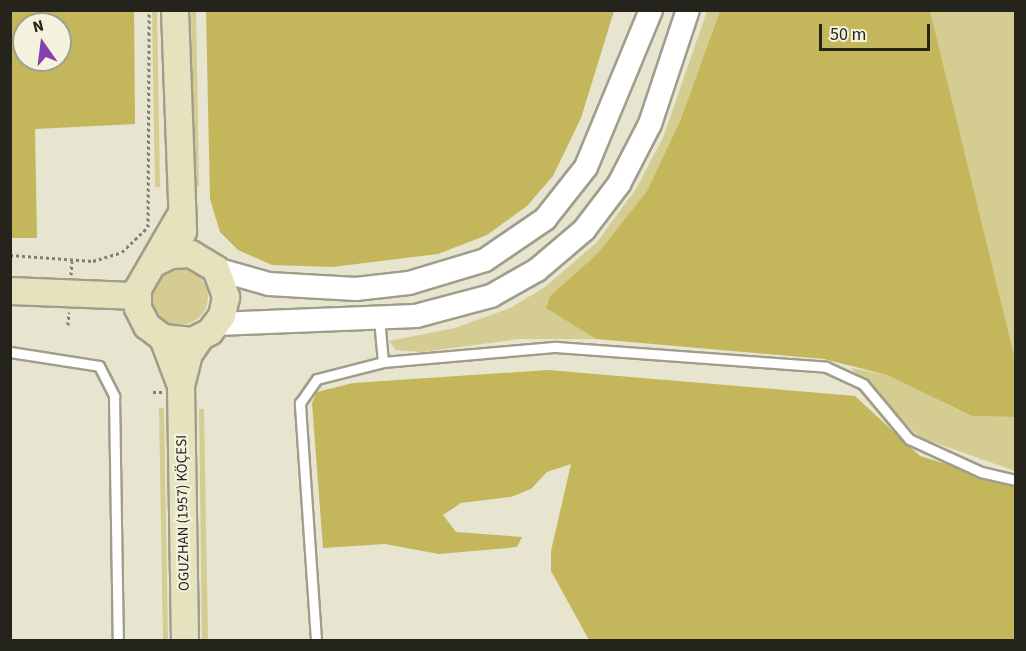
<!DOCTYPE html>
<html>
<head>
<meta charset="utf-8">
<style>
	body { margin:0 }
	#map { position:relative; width:1026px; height:651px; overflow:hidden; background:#e7e4cf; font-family:"Source Sans 3",sans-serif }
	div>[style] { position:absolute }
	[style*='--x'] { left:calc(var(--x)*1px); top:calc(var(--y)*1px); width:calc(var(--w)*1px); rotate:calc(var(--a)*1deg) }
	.green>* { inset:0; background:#d4cc90 }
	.round { border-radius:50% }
	.forest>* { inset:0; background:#c3b65b }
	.path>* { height:3px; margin-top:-1.5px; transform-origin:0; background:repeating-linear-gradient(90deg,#817f72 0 3px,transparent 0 6px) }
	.roads { filter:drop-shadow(2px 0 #a09e8a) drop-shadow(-2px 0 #a09e8a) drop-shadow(0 2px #a09e8a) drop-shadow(0 -2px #a09e8a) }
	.service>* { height:9px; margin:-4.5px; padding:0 4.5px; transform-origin:4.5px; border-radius:4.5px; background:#fff }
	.tertiary>* { height:22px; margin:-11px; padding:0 11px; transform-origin:11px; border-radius:11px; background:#fff }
	.secondary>* { height:26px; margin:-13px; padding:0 13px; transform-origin:13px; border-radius:13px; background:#e7e2be }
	span { translate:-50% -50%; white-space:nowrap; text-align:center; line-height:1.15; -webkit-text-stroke:4.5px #f4f2dd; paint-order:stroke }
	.street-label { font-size:15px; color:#24231c }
	.frame { position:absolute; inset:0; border:12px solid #24231c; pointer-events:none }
	.north { position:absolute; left:12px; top:12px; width:60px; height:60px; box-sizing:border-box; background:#f4f2dd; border:2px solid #a19f90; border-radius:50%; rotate:346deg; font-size:16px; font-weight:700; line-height:24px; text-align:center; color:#24231c }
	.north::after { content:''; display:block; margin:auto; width:21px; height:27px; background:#873eb0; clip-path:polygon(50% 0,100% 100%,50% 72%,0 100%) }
	.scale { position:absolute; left:819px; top:24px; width:111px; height:27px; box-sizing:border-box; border:3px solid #24231c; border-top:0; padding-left:8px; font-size:18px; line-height:21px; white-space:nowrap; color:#24231c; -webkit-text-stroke:4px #f4f2dd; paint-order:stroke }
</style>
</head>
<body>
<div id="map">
	<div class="green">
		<i style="clip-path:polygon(152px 11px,157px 11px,160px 187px,155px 187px)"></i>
		<i style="clip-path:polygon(191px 11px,196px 11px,199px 186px,194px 186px)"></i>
		<i style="clip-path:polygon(707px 11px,720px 11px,680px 121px,647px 191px,598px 253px,550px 296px,547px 308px,596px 339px,519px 339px,422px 352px,396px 350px,389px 341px,455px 328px,510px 308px,545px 287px,597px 242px,636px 189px,663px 138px)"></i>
		<i style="clip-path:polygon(930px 11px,1015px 11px,1015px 360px,1012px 361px)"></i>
		<i class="round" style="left:152px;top:269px;width:56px;height:56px"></i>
		<i style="clip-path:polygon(851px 368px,887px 375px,972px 416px,1015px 417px,1015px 471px,919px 437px)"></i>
		<i style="clip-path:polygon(159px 408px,164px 408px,168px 640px,163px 640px)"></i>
		<i style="clip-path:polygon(199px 409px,204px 409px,208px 640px,202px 640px)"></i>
	</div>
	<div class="forest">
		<i style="clip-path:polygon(evenodd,10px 11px,134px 11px,135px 124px,35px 129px,37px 238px,11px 238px,10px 11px,24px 24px,60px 24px,60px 60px,24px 60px,24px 24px)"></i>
		<i style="clip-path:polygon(206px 11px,206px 10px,614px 11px,581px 118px,553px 176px,527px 206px,487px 235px,438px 254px,332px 267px,272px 265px,238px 250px,220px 232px,210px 199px)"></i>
		<i style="clip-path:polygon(720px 11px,930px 11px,1015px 360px,1015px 417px,972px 416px,887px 375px,824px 359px,596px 339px,546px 308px,550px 296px,598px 253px,647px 191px,680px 121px)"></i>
		<i style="clip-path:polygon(548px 370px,855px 396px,920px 456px,1015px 485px,1015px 640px,589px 640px,551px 571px,551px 551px,571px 464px,547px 472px,531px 489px,511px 497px,461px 503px,443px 515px,456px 532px,522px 537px,517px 547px,439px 554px,385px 544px,323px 548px,312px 403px,317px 392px,353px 383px)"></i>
	</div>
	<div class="path">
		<i style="--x:10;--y:255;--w:83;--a:4.1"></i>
		<i style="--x:93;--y:261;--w:30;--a:-17"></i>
		<i style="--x:122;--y:252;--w:36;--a:-44"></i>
		<i style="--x:148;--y:227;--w:217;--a:-89.7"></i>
		<i style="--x:71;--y:275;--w:14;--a:-86"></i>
		<i style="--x:68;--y:325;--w:13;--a:-86"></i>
		<i style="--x:153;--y:392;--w:9;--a:0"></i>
	</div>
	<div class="roads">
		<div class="service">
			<i style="--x:10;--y:352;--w:90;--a:8.9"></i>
			<i style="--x:99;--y:366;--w:34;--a:63"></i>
			<i style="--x:114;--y:396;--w:244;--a:89.1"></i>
			<i style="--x:383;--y:362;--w:174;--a:-5"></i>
			<i style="--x:556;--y:347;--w:271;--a:4.2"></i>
			<i style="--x:826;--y:367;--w:41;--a:24.7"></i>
			<i style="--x:863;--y:384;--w:72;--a:50.1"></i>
			<i style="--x:909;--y:439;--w:79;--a:24.6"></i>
			<i style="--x:981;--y:472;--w:36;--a:13"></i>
			<i style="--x:316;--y:640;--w:238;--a:-93.9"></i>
			<i style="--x:300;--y:403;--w:29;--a:-55"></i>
			<i style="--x:317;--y:379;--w:68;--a:-14.4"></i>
			<i style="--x:383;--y:362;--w:43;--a:-95.3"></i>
		</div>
		<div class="tertiary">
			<i style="--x:216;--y:269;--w:55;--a:15.8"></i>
			<i style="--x:269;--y:284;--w:87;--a:3.3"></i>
			<i style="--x:356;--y:289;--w:53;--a:-6.5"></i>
			<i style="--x:409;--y:283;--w:79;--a:-16.8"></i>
			<i style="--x:485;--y:260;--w:73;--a:-34.3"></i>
			<i style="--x:545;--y:219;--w:66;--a:-51.7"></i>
			<i style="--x:586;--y:167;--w:170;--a:-67.5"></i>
			<i style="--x:217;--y:324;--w:199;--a:-2.3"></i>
			<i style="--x:416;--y:316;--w:78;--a:-14.9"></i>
			<i style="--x:491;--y:296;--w:53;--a:-29.5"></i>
			<i style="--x:537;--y:270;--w:62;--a:-40.4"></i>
			<i style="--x:584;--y:230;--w:58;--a:-52.7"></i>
			<i style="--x:619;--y:184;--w:68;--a:-62.7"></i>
			<i style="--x:650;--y:124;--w:120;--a:-71.6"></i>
		</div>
		<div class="secondary">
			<i style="--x:175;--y:10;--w:222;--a:87.9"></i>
			<i style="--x:153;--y:264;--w:20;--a:-27"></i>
			<i style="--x:171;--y:255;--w:20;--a:-3"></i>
			<i style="--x:191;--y:254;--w:29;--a:31"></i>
			<i style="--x:216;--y:269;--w:30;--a:70"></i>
			<i style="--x:226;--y:297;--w:19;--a:102"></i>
			<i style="--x:222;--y:316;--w:20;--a:127"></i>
			<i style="--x:210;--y:332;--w:20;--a:153"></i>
			<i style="--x:192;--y:341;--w:29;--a:-174"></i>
			<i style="--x:163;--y:338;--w:20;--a:-143"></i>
			<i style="--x:147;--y:326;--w:20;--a:-117"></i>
			<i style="--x:138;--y:308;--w:19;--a:-90"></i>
			<i style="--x:138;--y:289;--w:82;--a:-60"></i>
			<i style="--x:10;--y:291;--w:127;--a:2.3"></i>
			<i style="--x:163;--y:338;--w:51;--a:69.4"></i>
			<i style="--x:181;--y:386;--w:33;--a:-76"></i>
			<i style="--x:189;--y:354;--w:21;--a:-55"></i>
			<i style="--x:181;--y:386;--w:254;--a:89.1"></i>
		</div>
	</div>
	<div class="street-label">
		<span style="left:183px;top:513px;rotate:-91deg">OGUZHAN (1957) KÖÇESI</span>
	</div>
	<div class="frame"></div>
	<div class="north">N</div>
	<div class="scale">50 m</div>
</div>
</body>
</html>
